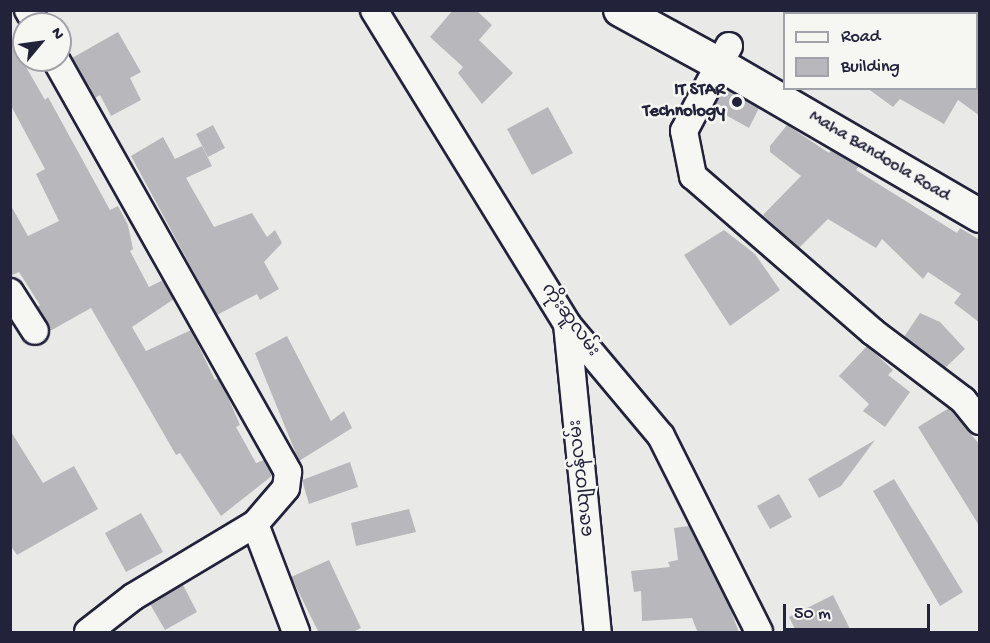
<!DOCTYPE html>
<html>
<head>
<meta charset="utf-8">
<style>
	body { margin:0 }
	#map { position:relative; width:990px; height:643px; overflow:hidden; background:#e9e9e7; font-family:"Gochi Hand","Noto Sans Myanmar",sans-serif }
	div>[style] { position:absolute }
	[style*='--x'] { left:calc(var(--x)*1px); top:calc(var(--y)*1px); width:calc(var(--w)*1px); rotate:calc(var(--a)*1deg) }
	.built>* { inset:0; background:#dadada }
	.building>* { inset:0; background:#b8b8bc }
	.roads { filter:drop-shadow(2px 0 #22223b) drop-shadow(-2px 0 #22223b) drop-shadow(0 2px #22223b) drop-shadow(0 -2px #22223b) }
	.minor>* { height:26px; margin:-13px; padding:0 13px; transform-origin:13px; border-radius:13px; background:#f6f6f2 }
	.major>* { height:32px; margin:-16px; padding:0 16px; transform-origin:16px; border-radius:16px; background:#f6f6f2 }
	.dots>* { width:16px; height:16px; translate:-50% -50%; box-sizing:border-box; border:3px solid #f6f6f2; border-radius:50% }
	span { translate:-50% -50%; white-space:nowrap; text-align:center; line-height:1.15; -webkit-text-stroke:5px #f6f6f2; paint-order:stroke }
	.poi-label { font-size:18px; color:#22223b; font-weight:700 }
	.right { translate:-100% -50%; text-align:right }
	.street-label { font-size:18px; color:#22223b }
	.frame { position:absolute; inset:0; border:12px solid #22223b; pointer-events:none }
	.legend { position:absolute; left:783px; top:12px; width:195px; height:78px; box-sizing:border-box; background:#f6f6f2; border:2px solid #a1a1a9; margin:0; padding:8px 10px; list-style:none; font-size:18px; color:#22223b }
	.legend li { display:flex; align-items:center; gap:12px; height:30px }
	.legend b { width:30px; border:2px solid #a1a1a9 }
	.north { position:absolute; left:12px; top:12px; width:60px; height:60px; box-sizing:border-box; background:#f6f6f2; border:2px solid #a1a1a9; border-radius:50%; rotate:61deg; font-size:16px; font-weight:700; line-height:24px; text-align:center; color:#22223b }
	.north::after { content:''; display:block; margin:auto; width:21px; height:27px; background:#22223b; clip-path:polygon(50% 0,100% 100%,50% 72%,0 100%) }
	.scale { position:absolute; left:783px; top:604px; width:147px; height:27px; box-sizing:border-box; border:3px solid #22223b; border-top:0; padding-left:8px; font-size:18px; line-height:21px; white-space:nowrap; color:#22223b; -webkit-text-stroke:4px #f6f6f2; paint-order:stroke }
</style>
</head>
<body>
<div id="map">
	<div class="built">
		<i style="clip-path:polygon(867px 11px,979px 11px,979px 75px,976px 14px)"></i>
	</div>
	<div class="building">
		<i style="clip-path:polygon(453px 10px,476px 10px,492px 25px,479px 40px,513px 73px,482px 104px,458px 73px,463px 67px,430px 37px)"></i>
		<i style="clip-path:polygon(118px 32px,141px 72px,130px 78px,141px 100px,111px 116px,100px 95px,95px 98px,72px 58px)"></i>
		<i style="clip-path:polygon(10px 39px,45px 100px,48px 97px,110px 210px,118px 206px,128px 225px,133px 249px,130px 251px,149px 287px,163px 280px,174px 299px,132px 327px,146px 351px,191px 330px,215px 380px,218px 378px,227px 395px,240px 425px,236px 427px,256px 463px,264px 460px,273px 475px,221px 516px,180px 453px,176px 455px,91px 308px,50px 331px,37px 307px,40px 305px,19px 272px,10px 276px,10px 204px,28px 236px,59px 221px,36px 174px,45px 169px,10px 104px)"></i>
		<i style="clip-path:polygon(724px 88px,759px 108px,749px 128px,713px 108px)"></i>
		<i style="clip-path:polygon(867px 88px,980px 88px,980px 116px,958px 100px,944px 124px,900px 99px,893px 107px)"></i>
		<i style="clip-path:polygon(548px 107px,573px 153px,532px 175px,507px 129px)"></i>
		<i style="clip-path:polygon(213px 125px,225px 148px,208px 157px,196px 134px)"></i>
		<i style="clip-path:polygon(787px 125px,829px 153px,831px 150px,859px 166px,856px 170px,957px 233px,960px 228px,980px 240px,980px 323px,954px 303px,961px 294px,928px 272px,923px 279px,882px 239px,876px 248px,828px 219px,799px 248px,763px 215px,801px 176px,770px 152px,770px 146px)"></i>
		<i style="clip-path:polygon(163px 137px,175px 159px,202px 146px,212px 166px,186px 178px,214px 227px,252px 213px,267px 237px,275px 230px,282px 243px,264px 262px,279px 289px,260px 300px,257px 294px,217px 315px,131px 156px)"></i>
		<i style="clip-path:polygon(724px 230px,755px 254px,780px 290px,730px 326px,684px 255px)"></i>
		<i style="clip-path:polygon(920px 313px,940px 322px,965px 349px,945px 368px,904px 337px)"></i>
		<i style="clip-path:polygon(287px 336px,331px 421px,344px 411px,352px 428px,299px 461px,255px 353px)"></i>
		<i style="clip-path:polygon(867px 346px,893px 370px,888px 375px,910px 392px,885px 427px,863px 411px,869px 404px,839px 376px)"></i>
		<i style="clip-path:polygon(949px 408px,980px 445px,980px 527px,918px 427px)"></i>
		<i style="clip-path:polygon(10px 430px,43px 483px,74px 466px,98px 509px,17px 555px,10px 545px)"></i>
		<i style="clip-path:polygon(875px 440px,841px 486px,819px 498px,808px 479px)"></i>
		<i style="clip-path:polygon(350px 462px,358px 487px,309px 504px,302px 480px)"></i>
		<i style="clip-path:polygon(894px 479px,963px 592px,940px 606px,873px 491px)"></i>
		<i style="clip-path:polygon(779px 494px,792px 517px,770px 529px,757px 506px)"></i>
		<i style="clip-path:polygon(409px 509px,416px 532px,356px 546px,351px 523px)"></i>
		<i style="clip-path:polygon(141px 513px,163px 552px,126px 572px,105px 533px)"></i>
		<i style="clip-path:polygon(689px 526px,729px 605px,739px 633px,698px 633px,692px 618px,642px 621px,641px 591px,634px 592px,631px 571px,670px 567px,668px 562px,678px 560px,674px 528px)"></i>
		<i style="clip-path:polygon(329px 560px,361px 628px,351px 633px,319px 633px,291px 577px)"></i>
		<i style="clip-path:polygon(183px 585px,197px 612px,165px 630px,150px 604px)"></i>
		<i style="clip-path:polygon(833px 595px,852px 633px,797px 633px,789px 617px)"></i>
	</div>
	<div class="roads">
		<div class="minor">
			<i style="--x:28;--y:10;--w:16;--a:60"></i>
			<i style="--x:374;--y:10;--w:369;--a:58.4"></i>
			<i style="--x:567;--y:324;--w:146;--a:50"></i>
			<i style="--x:661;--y:436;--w:219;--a:63.4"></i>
			<i style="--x:729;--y:46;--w:96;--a:117.9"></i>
			<i style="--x:684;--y:131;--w:46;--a:78.7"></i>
			<i style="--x:693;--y:176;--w:238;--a:40.9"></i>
			<i style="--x:873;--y:332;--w:113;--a:37.1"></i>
			<i style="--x:963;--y:400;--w:27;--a:51"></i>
			<i style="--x:56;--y:60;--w:473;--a:60.6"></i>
			<i style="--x:288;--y:472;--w:16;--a:97"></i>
			<i style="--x:286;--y:488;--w:48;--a:130.7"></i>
			<i style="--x:255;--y:524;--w:142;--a:149.1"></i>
			<i style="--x:133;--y:597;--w:57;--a:142.1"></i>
			<i style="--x:10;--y:292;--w:46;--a:57.3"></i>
			<i style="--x:567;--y:324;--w:310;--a:84.3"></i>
			<i style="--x:255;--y:524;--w:116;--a:69.2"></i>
		</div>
		<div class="major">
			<i style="--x:620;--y:10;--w:113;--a:28.6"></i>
			<i style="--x:719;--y:64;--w:302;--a:30.2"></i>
		</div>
	</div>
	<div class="dots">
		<i style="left:737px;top:102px;background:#22223b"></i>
	</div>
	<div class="poi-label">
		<span class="right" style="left:725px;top:102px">IT STAR<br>Technology</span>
	</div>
	<div class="street-label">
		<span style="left:879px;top:157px;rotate:31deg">Maha Bandoola Road</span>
		<span style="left:569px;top:321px;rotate:54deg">ကိုးဆူလမ်း</span>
		<span style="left:583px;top:478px;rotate:-96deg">ဇေယျတန်လမ်း</span>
	</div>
	<div class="frame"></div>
	<ul class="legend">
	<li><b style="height:8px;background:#f6f6f2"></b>Road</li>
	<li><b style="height:16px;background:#b8b8bc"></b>Building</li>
	</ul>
	<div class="north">N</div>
	<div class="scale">50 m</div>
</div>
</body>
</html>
